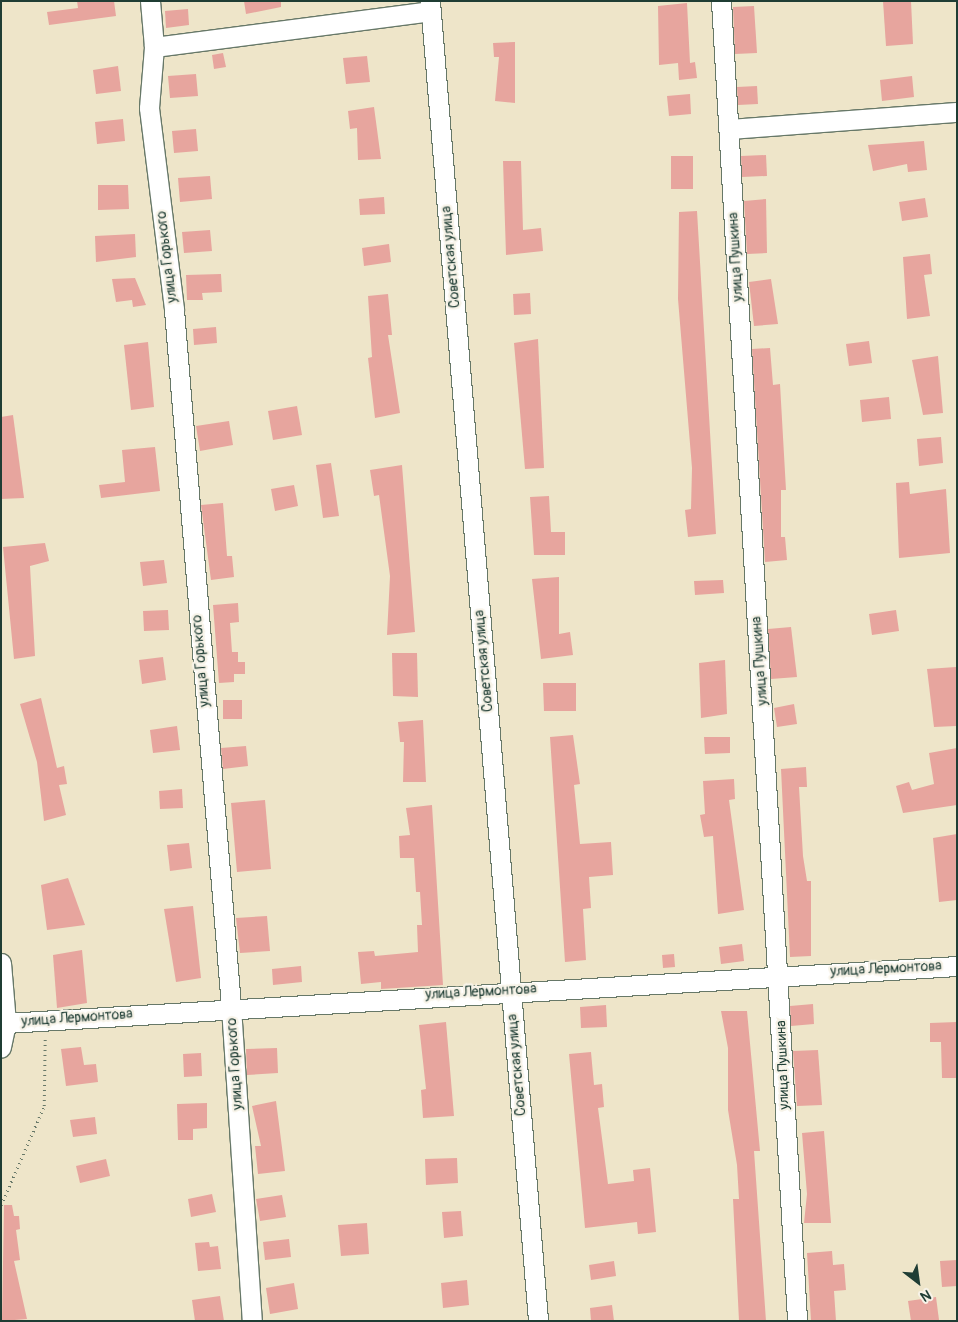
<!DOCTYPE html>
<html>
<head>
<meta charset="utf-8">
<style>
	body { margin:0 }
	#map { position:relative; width:958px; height:1322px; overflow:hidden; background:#eee5c9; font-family:Pangolin,sans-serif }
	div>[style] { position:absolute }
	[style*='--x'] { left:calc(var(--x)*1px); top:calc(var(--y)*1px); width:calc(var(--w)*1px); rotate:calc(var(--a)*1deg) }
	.building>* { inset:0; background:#e7a59e }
	.path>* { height:2.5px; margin-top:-1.25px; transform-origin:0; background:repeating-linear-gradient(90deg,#677868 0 1px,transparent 0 5px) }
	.roads { filter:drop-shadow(1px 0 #677868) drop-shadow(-1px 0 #677868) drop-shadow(0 1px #677868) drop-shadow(0 -1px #677868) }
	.minor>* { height:19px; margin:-9.5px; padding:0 9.5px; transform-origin:9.5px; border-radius:9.5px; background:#fff }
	span { translate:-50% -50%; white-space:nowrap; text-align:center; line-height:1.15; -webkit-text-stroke:4.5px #f7f3e8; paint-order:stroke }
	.street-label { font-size:14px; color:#1f3d34 }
	.frame { position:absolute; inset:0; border:2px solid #1f3d34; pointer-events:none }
	.north { position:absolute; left:893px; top:1257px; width:50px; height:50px; -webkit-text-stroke:4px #f7f3e8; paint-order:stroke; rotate:150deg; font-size:14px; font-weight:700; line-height:20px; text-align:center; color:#1f3d34 }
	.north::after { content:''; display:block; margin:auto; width:18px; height:22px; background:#1f3d34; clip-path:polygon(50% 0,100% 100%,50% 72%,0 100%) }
</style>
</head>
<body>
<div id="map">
	<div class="building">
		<i style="clip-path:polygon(77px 1px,114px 1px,116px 16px,49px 25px,47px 12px,78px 8px)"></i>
		<i style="clip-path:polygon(244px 1px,281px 1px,281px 7px,246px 14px)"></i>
		<i style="clip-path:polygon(883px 1px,911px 1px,913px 44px,886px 46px)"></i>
		<i style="clip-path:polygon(687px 3px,690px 63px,695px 62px,697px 78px,679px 80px,678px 63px,659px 65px,658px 6px)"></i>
		<i style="clip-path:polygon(754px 6px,757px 53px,735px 54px,733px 7px)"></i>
		<i style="clip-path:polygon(188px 9px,189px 25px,166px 28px,165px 11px)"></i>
		<i style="clip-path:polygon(515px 42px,515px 103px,495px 101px,499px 57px,494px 57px,493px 43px)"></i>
		<i style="clip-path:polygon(223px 53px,226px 67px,214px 69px,212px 55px)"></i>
		<i style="clip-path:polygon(367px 56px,370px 82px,346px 84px,343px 58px)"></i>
		<i style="clip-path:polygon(118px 66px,121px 91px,96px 94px,93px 70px)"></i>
		<i style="clip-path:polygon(196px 74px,198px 96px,170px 98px,168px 76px)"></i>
		<i style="clip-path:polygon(912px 76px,914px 97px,882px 101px,880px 80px)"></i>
		<i style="clip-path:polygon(757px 86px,758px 104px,738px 105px,737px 87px)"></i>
		<i style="clip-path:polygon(690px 94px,691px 114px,669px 116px,667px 96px)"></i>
		<i style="clip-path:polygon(374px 107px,381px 159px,358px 160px,357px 128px,350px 129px,348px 111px)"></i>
		<i style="clip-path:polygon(123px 119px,125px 141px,97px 144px,95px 122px)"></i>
		<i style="clip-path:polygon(196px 129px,198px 151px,174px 153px,172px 131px)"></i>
		<i style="clip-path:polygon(924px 141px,927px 170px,908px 172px,907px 164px,873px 171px,868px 145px)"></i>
		<i style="clip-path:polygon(766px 155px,767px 176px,742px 177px,741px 156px)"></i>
		<i style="clip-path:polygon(671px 156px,693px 156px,693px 189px,671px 189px)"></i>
		<i style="clip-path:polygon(503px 161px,521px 161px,523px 230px,541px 228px,543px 251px,506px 255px)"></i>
		<i style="clip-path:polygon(210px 176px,212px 199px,180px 202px,178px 178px)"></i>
		<i style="clip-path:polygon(98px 185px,128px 185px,129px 209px,98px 210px)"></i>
		<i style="clip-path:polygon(384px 197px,385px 214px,360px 215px,359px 199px)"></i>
		<i style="clip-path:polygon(925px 198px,928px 217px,902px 221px,899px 202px)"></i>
		<i style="clip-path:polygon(766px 199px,767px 253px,747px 254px,744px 201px)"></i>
		<i style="clip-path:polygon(697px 211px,716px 534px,688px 537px,685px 510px,691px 509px,692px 468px,678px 299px,679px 212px)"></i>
		<i style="clip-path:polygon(210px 230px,212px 251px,184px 253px,182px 232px)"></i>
		<i style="clip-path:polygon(135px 234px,136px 257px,96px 262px,95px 236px)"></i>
		<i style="clip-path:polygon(389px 244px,391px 262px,364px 266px,362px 248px)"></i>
		<i style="clip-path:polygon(930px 254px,932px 274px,924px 275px,930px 316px,907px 319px,903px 257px)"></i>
		<i style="clip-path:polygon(221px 274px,222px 292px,202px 293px,203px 300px,187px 300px,186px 275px)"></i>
		<i style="clip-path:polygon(135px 278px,146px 305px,133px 307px,132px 300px,116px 302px,112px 279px)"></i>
		<i style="clip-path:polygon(771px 279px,778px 324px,754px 326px,749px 282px)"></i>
		<i style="clip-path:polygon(530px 293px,531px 314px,514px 315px,513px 294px)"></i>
		<i style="clip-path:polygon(388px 294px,392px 335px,388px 335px,400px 413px,375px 418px,368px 358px,372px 357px,368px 296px)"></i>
		<i style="clip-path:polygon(216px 327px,217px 343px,194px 345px,193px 329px)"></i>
		<i style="clip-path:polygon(538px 339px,544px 468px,525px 469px,514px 343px)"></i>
		<i style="clip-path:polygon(869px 341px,872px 363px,849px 366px,846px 344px)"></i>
		<i style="clip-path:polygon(148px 342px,154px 407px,131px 410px,124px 345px)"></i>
		<i style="clip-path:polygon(770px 348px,773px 385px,780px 384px,786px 490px,781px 490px,781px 537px,785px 537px,787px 560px,765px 562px,752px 349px)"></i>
		<i style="clip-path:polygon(938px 356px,943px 413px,923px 415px,912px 360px)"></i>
		<i style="clip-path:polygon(889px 397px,891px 419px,862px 422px,860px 400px)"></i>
		<i style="clip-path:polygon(297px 406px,302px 435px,273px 440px,268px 411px)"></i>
		<i style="clip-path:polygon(13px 415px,24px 498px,1px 499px,1px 417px)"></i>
		<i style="clip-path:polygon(229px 421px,233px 445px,200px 451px,196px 426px)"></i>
		<i style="clip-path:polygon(941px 437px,943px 463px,919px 466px,917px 439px)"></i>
		<i style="clip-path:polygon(155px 447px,160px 491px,101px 498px,99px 485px,125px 482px,122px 450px)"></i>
		<i style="clip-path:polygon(331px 463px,339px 516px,323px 518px,316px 465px)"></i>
		<i style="clip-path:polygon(402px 465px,415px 632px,387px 635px,390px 576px,379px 495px,374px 496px,370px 470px)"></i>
		<i style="clip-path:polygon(909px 482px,910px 494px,946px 489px,950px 553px,899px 558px,896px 483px)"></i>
		<i style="clip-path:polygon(294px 485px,298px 506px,275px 511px,271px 489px)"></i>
		<i style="clip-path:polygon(549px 496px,551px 532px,565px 532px,565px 555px,534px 555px,530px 497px)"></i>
		<i style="clip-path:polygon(223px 503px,227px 556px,232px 556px,234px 577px,211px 580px,201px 505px)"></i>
		<i style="clip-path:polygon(45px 543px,49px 561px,30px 566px,35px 656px,14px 659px,3px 547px)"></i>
		<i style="clip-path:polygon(164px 560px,167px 583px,143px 586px,140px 562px)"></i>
		<i style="clip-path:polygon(559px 577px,559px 634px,570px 632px,573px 655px,541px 659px,532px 579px)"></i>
		<i style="clip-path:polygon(723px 580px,724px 593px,695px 595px,694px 581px)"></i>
		<i style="clip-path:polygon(238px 603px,239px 622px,230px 623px,232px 652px,238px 652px,238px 662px,245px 662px,245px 674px,234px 674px,234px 682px,219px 683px,213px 605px)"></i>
		<i style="clip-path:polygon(168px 610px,169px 630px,144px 631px,143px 611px)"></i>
		<i style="clip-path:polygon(896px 610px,899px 631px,872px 635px,869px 614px)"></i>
		<i style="clip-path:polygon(791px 627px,797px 677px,771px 679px,768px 629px)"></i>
		<i style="clip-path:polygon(392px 653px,417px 653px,418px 697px,393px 696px)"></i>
		<i style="clip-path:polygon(163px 657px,166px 680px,142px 684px,139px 660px)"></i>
		<i style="clip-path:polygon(725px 660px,727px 714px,701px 718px,699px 663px)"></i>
		<i style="clip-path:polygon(956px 667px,956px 726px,934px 727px,927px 669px)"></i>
		<i style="clip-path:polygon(543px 683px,576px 683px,576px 711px,544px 711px)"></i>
		<i style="clip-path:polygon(41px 698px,57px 768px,64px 766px,67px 784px,59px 785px,66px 815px,44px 821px,37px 762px,20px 704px)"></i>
		<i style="clip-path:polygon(223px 700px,242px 700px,242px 719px,223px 719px)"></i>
		<i style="clip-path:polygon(794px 704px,797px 724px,777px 727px,774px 708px)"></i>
		<i style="clip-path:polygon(423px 720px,426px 782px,403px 782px,404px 742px,400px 742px,398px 722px)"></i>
		<i style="clip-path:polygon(177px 726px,180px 750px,153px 753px,150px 730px)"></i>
		<i style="clip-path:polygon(573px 735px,580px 784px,574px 785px,580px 844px,611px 842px,613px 875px,589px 877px,591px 908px,583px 909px,586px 960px,565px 962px,550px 737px)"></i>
		<i style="clip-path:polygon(704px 737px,730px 737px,730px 753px,705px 754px)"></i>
		<i style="clip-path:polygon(246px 746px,248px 766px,223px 769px,221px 748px)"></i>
		<i style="clip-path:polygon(957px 748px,957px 805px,903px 813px,896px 786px,909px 782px,912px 790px,934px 784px,929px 753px)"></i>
		<i style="clip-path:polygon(806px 767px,807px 787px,799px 787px,803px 856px,807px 881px,811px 881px,811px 956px,790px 957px,781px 769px)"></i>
		<i style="clip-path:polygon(734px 779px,735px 799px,729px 800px,744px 910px,718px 914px,713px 836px,704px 837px,700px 815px,705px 814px,703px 781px)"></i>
		<i style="clip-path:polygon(182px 789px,183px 808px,160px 809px,159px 791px)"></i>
		<i style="clip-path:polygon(265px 800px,271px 869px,237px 872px,231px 803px)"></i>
		<i style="clip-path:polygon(432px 805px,443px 985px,381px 989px,381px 982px,361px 984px,358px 952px,374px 951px,375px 956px,418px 952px,417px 925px,422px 925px,420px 892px,416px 892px,414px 858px,400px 858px,399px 836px,410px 835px,406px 808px)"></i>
		<i style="clip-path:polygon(957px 834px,957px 900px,939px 902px,933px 838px)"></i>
		<i style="clip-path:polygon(189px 843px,192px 868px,170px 871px,167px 845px)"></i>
		<i style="clip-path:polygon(68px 878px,85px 925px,47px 930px,41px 885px)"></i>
		<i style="clip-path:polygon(193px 906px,201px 978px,176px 982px,164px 909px)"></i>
		<i style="clip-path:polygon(267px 916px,270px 951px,240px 953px,236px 918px)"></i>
		<i style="clip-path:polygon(742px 944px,744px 961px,721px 964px,719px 947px)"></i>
		<i style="clip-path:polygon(82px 950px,87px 1003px,57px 1008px,53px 955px)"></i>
		<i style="clip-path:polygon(674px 954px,675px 967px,663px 968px,662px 955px)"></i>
		<i style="clip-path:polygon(301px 966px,302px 982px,273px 985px,272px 969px)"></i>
		<i style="clip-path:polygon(813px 1004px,814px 1024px,791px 1026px,790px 1006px)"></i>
		<i style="clip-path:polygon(606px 1005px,607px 1027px,581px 1028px,580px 1007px)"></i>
		<i style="clip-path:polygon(721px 1011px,747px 1011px,760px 1151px,754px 1151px,766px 1321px,739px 1321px,733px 1199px,739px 1199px,737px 1165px,728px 1110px,728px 1048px)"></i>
		<i style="clip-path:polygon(446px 1022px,454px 1116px,423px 1118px,421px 1090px,426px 1089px,419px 1025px)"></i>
		<i style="clip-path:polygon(957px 1022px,957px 1078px,942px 1078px,941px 1042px,930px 1042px,930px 1023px)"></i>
		<i style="clip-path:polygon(81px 1047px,84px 1065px,96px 1064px,98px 1082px,66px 1086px,61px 1049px)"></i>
		<i style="clip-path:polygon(277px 1048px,278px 1073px,247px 1075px,246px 1049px)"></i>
		<i style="clip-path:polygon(818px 1050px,822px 1105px,797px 1106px,793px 1051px)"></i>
		<i style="clip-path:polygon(591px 1052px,594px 1085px,602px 1084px,604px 1107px,598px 1108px,608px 1184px,634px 1181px,633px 1170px,650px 1168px,656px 1232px,638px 1234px,637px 1222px,585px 1228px,569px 1054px)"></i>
		<i style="clip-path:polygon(201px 1053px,202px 1076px,184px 1077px,183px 1054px)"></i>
		<i style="clip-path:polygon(276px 1101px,285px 1171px,258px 1174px,255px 1146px,261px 1146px,252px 1106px)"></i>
		<i style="clip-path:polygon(207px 1103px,207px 1128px,193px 1129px,193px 1140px,178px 1140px,177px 1104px)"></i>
		<i style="clip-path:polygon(95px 1117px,97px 1134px,73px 1137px,70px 1120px)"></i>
		<i style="clip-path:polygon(824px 1131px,831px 1223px,804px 1223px,807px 1194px,802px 1133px)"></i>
		<i style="clip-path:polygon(457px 1158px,458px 1183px,426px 1185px,425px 1159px)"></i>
		<i style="clip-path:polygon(106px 1159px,110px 1176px,80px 1183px,76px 1166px)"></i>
		<i style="clip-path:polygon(212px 1194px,216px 1212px,191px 1217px,188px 1199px)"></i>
		<i style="clip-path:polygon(282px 1195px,286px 1217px,260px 1221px,256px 1199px)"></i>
		<i style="clip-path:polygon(4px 1205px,12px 1205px,14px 1216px,19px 1216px,20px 1229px,16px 1230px,20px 1260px,14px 1261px,27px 1319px,2px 1321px)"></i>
		<i style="clip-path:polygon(461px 1211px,463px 1236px,444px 1238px,442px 1212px)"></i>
		<i style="clip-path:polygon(367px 1223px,369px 1254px,341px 1256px,338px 1225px)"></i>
		<i style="clip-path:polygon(289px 1239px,291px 1257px,265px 1260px,263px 1242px)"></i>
		<i style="clip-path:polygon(209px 1242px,210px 1247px,218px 1246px,221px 1269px,198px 1271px,195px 1243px)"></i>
		<i style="clip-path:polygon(832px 1251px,833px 1265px,844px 1264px,846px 1290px,834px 1291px,836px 1321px,811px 1321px,807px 1253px)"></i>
		<i style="clip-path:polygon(957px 1260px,957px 1286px,942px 1287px,940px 1261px)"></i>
		<i style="clip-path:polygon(614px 1261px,616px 1276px,591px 1280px,589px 1265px)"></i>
		<i style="clip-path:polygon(467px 1280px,469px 1305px,443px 1308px,441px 1283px)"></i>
		<i style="clip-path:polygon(294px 1283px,298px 1309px,270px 1314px,266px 1288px)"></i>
		<i style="clip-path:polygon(220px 1296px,224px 1321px,195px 1321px,192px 1300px)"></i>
		<i style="clip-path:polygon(936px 1297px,939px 1320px,911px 1321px,908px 1301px)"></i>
		<i style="clip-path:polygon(612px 1305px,614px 1321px,591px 1321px,590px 1308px)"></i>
	</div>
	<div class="path">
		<i style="--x:1;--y:1205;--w:108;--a:-66.5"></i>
		<i style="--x:44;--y:1106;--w:70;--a:-89.2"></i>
	</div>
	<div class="roads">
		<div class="minor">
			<i style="--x:150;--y:1;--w:46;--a:85"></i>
			<i style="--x:154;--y:47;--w:61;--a:94.7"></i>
			<i style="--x:149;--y:108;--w:204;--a:82.9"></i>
			<i style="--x:174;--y:310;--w:699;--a:85.32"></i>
			<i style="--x:231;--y:1007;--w:315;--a:86.2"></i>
			<i style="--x:430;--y:1;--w:1324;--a:85.32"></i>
			<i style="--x:721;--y:1;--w:1322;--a:86.7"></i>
			<i style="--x:154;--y:47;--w:278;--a:-7.4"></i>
			<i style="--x:729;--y:129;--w:229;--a:-4.3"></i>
			<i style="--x:1;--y:963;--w:60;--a:85.2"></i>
			<i style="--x:6;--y:1023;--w:25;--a:102"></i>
			<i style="--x:6;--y:1023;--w:953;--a:-3.43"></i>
		</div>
	</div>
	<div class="street-label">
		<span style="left:167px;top:257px;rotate:-97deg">улица Горького</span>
		<span style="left:451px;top:257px;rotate:-95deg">Советская улица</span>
		<span style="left:736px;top:257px;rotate:-93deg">улица Пушкина</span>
		<span style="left:201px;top:661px;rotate:-95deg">улица Горького</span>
		<span style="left:484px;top:661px;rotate:-95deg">Советская улица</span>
		<span style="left:760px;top:661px;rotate:-94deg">улица Пушкина</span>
		<span style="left:886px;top:969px;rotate:-3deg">улица Лермонтова</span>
		<span style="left:481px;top:992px;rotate:-3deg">улица Лермонтова</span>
		<span style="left:77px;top:1018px;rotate:-4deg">улица Лермонтова</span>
		<span style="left:235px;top:1064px;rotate:-94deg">улица Горького</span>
		<span style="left:517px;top:1065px;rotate:-95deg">Советская улица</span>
		<span style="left:783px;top:1065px;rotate:-92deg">улица Пушкина</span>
	</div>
	<div class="frame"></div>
	<div class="north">N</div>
</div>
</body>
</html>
